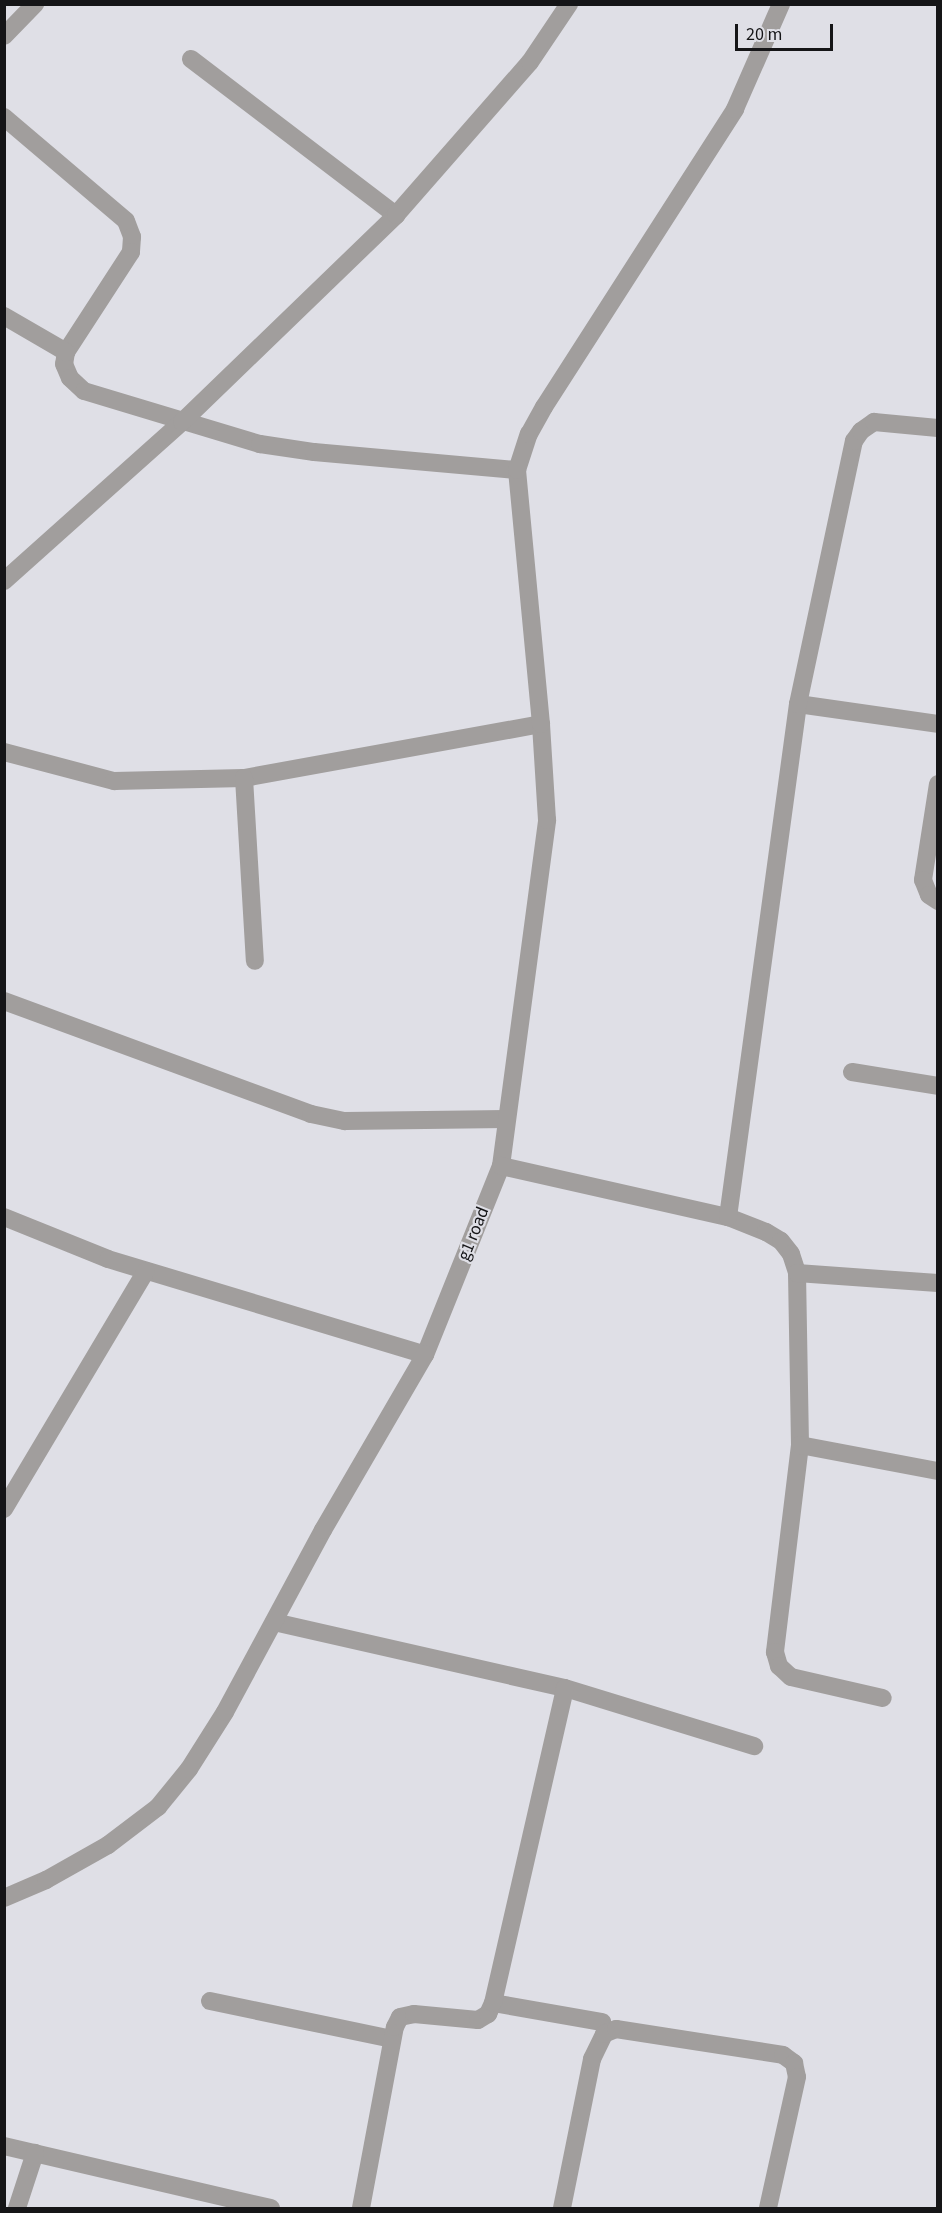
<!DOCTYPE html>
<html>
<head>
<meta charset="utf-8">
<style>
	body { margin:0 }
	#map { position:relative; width:942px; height:2213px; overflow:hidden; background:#dfdfe6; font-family:"Source Sans 3",sans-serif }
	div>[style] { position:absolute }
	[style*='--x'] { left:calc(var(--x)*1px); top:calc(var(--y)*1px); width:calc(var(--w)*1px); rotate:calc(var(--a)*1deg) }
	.minor>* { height:18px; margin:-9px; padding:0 9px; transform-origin:9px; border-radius:9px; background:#a19e9d }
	span { translate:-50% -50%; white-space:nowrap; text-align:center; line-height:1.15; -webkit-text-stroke:4.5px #dfdfe6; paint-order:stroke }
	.street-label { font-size:18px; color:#151517 }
	.frame { position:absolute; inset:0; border:6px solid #151517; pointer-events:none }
	.scale { position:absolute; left:735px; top:24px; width:98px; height:27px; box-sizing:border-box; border:3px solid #151517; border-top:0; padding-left:8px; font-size:18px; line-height:21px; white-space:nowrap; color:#151517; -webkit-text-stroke:4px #dfdfe6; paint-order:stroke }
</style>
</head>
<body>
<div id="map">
	<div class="minor">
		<i style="--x:4;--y:36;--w:45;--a:-45.9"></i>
		<i style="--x:191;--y:59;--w:258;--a:37.3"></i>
		<i style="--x:4;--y:117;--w:160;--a:40.4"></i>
		<i style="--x:126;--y:221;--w:17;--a:69"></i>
		<i style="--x:132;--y:237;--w:15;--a:94"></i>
		<i style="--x:131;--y:252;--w:119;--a:123"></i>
		<i style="--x:66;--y:352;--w:12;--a:99"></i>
		<i style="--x:64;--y:364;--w:15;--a:67"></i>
		<i style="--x:70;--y:378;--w:19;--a:43"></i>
		<i style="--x:84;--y:391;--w:184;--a:16.8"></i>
		<i style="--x:260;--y:444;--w:55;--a:8.4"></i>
		<i style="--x:314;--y:452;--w:204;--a:5.1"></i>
		<i style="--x:4;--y:316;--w:72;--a:30.1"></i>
		<i style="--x:4;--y:581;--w:239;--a:-41.8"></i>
		<i style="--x:182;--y:422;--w:298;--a:-44"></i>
		<i style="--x:396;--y:215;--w:203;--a:-48.8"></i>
		<i style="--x:530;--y:62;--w:70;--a:-56.1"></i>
		<i style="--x:798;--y:704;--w:141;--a:8.1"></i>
		<i style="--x:4;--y:752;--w:114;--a:14.8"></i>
		<i style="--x:114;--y:781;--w:130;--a:-1.3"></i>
		<i style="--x:244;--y:778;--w:302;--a:-10.3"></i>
		<i style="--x:244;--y:778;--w:183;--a:86.6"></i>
		<i style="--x:938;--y:784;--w:97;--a:98.9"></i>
		<i style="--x:923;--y:880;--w:16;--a:68"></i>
		<i style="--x:929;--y:895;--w:11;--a:34"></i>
		<i style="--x:4;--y:1001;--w:327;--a:20.2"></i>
		<i style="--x:311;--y:1114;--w:35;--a:12"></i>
		<i style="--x:345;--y:1121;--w:161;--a:-0.7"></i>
		<i style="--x:852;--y:1072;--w:87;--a:9.2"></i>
		<i style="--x:501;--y:1166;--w:349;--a:-82.4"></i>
		<i style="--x:547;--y:820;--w:96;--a:-93.6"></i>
		<i style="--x:541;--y:724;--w:255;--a:-95.4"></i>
		<i style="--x:517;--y:470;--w:38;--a:-72"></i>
		<i style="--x:529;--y:434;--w:31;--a:-61"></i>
		<i style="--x:544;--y:407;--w:354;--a:-57.3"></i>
		<i style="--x:735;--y:109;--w:115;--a:-66.3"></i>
		<i style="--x:4;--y:1217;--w:112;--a:22"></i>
		<i style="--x:108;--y:1259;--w:331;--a:16.8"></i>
		<i style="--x:425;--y:1355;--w:204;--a:-68.1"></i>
		<i style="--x:501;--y:1166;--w:233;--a:12.7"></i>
		<i style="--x:728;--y:1217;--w:41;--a:21.5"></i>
		<i style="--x:766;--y:1232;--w:17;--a:31"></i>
		<i style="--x:781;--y:1241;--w:16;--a:52"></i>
		<i style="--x:791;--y:1254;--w:20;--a:72"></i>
		<i style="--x:797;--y:1273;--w:172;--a:89"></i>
		<i style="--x:800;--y:1445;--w:209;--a:96.9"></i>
		<i style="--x:775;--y:1652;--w:15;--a:74"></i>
		<i style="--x:779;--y:1666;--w:16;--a:43"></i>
		<i style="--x:791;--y:1677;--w:94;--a:12.9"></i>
		<i style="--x:728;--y:1217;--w:518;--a:-82.23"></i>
		<i style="--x:798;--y:704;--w:269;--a:-78"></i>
		<i style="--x:854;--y:441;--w:12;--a:-55"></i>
		<i style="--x:861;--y:431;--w:16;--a:-35"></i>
		<i style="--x:874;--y:422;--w:64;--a:5.4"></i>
		<i style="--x:797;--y:1273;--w:141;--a:4.1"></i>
		<i style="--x:800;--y:1445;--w:140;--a:10.7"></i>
		<i style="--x:4;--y:1509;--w:277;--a:-59.2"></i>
		<i style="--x:274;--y:1622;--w:298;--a:12.8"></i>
		<i style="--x:565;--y:1688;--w:198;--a:17.1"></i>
		<i style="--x:4;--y:1898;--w:46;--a:-23.2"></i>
		<i style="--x:46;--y:1880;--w:71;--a:-29.4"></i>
		<i style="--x:108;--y:1845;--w:63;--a:-37.2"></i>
		<i style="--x:158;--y:1807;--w:49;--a:-50.8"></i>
		<i style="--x:189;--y:1769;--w:67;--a:-57.7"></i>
		<i style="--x:225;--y:1712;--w:207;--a:-61.7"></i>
		<i style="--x:323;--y:1530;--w:203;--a:-59.8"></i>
		<i style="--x:210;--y:2001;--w:186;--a:11.8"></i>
		<i style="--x:493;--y:2003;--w:111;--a:9.9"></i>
		<i style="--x:4;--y:2146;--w:274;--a:13.1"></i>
		<i style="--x:17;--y:2208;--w:58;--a:-71.9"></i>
		<i style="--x:361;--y:2208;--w:184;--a:-79.4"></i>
		<i style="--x:395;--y:2027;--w:11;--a:-63"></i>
		<i style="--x:400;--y:2017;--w:14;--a:-12"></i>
		<i style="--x:414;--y:2014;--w:64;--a:5.4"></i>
		<i style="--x:478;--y:2020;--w:12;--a:-31"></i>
		<i style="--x:488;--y:2014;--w:12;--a:-66"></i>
		<i style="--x:493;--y:2003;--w:323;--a:-77.1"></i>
		<i style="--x:562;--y:2208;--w:152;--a:-78.6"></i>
		<i style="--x:592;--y:2059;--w:28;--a:-64"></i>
		<i style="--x:604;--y:2034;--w:13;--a:-23"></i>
		<i style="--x:616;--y:2029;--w:169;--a:8.8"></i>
		<i style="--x:783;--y:2055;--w:14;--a:36"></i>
		<i style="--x:794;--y:2063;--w:14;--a:78"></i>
		<i style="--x:797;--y:2077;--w:134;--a:102.5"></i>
	</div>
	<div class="street-label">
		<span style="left:474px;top:1234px;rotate:-68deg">g1 road</span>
	</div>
	<div class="frame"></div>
	<div class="scale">20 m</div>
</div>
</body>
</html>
